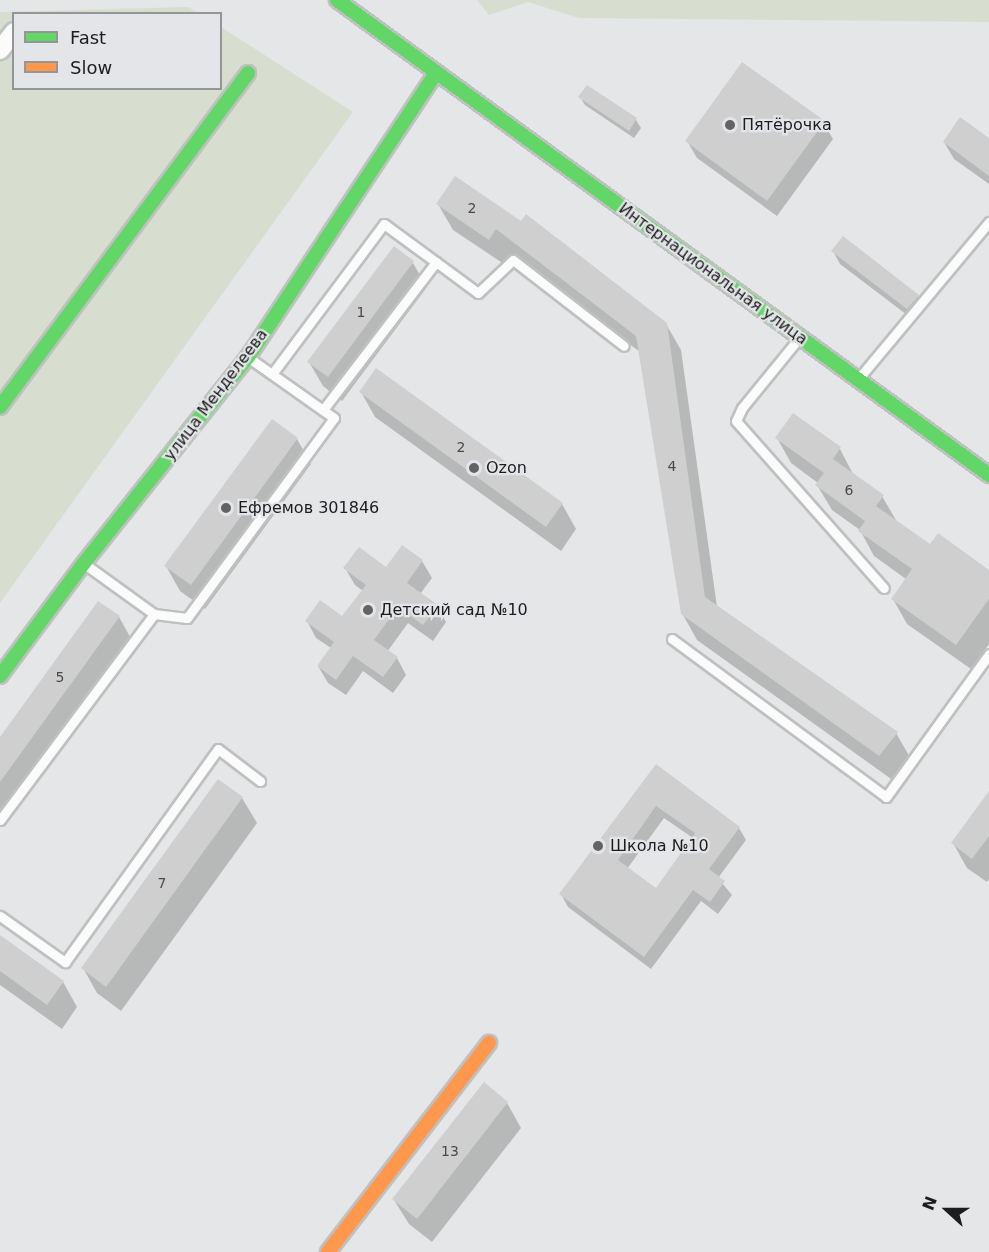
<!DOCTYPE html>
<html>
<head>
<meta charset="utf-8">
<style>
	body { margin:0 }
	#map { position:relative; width:989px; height:1252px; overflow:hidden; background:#e5e6e7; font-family:"DejaVu Sans",sans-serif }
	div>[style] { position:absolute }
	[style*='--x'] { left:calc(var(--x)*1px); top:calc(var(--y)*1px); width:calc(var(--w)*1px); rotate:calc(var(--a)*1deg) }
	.green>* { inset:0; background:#d7ded0 }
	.shadow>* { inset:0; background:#0003 }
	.building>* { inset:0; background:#cfcfcf }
	.roads { filter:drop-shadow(2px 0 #bfc0c0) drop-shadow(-2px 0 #bfc0c0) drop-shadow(0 2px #bfc0c0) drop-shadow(0 -2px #bfc0c0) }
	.lane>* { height:9px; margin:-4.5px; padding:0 4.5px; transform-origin:4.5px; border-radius:4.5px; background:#fbfbfb }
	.street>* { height:18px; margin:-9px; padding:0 9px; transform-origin:9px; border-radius:9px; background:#fbfbfb }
	.fast>* { height:14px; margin:-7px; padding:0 7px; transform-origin:7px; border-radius:7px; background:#63d668 }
	.slow>* { height:14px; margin:-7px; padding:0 7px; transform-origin:7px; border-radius:7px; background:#ff974d }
	.dots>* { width:16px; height:16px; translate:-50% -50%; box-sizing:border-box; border:3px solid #e4e5e8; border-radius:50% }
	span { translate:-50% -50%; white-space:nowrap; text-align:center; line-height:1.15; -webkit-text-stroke:4.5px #e4e5e8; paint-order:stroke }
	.number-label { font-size:14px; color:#4a4a4b }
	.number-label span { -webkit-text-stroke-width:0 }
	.poi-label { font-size:16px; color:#1d1d1e }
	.left { translate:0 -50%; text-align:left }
	.street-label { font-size:16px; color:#1d1d1e }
	.legend { position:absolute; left:12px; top:12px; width:210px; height:78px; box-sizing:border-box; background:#e4e5e8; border:2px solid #949597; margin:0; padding:8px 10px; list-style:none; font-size:18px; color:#1d1d1e }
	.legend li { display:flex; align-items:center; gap:12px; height:30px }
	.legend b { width:30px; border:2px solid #949597 }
	.north { position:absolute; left:917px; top:1180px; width:60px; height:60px; -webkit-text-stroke:4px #e4e5e8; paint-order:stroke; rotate:291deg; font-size:16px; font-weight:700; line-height:24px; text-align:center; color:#1d1d1e }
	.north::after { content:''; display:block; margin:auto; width:21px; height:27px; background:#1d1d1e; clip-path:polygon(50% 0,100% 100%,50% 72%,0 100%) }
</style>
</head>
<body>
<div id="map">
	<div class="green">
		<i style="clip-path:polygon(477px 0,989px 0,989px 22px,579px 18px,528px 2px,489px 15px)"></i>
		<i style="clip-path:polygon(188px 7px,199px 13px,14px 14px,14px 88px,220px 88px,221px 27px,353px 112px,0 603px,0 12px)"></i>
	</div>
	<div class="shadow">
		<i style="clip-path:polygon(580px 97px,636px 120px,641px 128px,634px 138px,585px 105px)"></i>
		<i style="clip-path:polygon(823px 122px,833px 139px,777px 216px,697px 158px,687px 141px)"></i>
		<i style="clip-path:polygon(989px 140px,989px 184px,954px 159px,944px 142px)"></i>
		<i style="clip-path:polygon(456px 179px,666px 324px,681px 350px,717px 607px,896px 733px,911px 759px,894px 781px,697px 640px,682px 613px,640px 352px,511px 254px,504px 264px,453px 230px,438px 204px)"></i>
		<i style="clip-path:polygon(843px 238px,918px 296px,926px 308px,915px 321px,840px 264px,833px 251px)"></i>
		<i style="clip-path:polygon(413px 263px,427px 287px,342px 401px,323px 386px,309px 362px)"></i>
		<i style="clip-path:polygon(361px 392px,562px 504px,576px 529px,561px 551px,375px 417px)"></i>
		<i style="clip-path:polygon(793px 415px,840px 449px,854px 476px,882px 496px,897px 522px,930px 546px,989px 571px,989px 644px,971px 669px,907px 624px,893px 599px,906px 579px,874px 556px,860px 530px,832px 510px,817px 485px,818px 483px,791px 463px,777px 438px)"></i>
		<i style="clip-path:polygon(297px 439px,311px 464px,205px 609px,180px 591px,166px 566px)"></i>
		<i style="clip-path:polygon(422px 561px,432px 578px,420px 594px,437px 606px,446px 622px,433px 641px,408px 623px,387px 652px,397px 658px,406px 675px,393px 693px,363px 671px,346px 695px,328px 683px,318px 666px,331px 648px,316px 638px,307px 621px,343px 618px,363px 591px,355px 585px,345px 568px,387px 569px)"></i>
		<i style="clip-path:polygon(119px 617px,133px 642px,0 827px,0 740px)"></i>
		<i style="clip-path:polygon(evenodd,656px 766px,739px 828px,746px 840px,718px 878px,732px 895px,718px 914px,701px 901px,651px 969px,568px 907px,561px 894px,656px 766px,664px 818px,693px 838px,656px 890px,627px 869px,664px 818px)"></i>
		<i style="clip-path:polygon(218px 781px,242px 798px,257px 823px,121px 1011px,97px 993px,83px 968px)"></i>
		<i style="clip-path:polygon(989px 794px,989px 879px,987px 882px,967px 868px,953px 843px)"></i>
		<i style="clip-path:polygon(0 937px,63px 982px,77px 1007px,62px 1029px,0 985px)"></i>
		<i style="clip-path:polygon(507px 1103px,521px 1128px,432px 1242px,409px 1224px,394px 1200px)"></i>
	</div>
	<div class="building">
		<i style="clip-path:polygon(742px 62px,825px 121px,767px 201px,685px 141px)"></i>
		<i style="clip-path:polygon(587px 85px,637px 118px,629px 131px,578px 97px)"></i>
		<i style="clip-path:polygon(960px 117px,989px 138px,989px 176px,943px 142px)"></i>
		<i style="clip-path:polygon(455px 176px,521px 221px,526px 214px,667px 323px,705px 597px,898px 732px,879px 756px,681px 614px,636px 336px,496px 229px,489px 240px,436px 204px)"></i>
		<i style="clip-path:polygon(843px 236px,919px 295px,907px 309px,831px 251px)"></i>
		<i style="clip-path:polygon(394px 246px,414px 261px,328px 377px,307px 362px)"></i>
		<i style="clip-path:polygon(376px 368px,563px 503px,546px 527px,359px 392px)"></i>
		<i style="clip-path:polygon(793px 413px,841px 447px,833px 459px,884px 495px,876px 506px,930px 544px,938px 533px,989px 570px,989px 599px,956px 645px,891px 599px,912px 569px,858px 531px,865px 521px,815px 485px,824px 473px,775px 438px)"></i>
		<i style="clip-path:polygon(272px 419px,298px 438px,191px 585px,164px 566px)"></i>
		<i style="clip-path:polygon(402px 545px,423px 560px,407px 583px,438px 605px,423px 625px,398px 607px,374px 640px,398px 657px,383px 677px,353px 656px,336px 680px,317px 666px,334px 642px,305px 621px,320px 600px,342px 616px,366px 585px,343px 568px,359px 547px,386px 567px)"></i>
		<i style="clip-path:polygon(98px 601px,120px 616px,0 782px,0 737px)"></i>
		<i style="clip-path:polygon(evenodd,656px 764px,740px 827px,709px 869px,725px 881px,710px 902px,693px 890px,644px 957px,559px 894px,656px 764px,656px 806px,695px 833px,656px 888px,618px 860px,656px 806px)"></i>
		<i style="clip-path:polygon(218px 779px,243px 797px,106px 987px,81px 968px)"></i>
		<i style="clip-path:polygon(989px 791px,989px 836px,972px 859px,951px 843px)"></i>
		<i style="clip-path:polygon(0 935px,64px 981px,47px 1005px,0 971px)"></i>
		<i style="clip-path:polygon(484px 1082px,508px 1102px,417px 1219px,392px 1199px)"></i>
	</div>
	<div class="roads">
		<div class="lane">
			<i style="--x:436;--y:262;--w:52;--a:36.4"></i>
			<i style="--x:478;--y:293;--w:48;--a:-43.3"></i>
			<i style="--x:513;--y:260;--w:140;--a:37.8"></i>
			<i style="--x:799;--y:338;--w:90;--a:129.2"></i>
			<i style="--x:742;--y:408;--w:14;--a:115"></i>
			<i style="--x:736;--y:421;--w:223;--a:48.5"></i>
			<i style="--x:272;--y:374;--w:187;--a:-53.3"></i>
			<i style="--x:384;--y:224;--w:64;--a:36.2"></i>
			<i style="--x:436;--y:262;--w:186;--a:127.4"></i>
			<i style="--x:859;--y:378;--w:203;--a:-50.2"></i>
			<i style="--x:86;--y:565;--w:84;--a:35.8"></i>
			<i style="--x:154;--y:614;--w:33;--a:7"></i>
			<i style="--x:187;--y:618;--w:248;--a:-53.7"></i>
			<i style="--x:334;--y:418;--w:104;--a:-144.8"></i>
			<i style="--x:672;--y:639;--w:266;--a:36.4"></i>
			<i style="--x:886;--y:797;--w:176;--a:-54.2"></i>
			<i style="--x:0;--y:820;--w:257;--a:-53.2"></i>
			<i style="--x:0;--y:916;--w:80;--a:35.3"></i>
			<i style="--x:65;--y:962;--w:262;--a:-54.3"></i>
			<i style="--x:218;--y:749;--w:53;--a:37.3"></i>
		</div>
		<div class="street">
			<i style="--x:0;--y:50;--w:23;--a:-52"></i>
		</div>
		<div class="fast">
			<i style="--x:337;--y:0;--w:807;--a:36.07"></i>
			<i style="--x:0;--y:407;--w:416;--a:-53.4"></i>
			<i style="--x:0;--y:676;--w:141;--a:-53.4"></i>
			<i style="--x:84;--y:563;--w:263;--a:-51.5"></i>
			<i style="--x:248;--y:357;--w:341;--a:-56.5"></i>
		</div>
		<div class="slow">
			<i style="--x:328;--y:1252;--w:264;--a:-52.4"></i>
		</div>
	</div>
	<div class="dots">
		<i style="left:730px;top:125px;background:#636364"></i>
		<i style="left:474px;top:468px;background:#636364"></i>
		<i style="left:226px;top:508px;background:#636364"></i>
		<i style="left:368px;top:610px;background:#636364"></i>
		<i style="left:598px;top:846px;background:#636364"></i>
	</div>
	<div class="number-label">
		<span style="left:472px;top:208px">2</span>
		<span style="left:361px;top:312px">1</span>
		<span style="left:461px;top:447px">2</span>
		<span style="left:672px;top:466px">4</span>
		<span style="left:849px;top:490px">6</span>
		<span style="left:60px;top:677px">5</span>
		<span style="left:162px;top:883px">7</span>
		<span style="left:450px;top:1151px">13</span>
	</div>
	<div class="poi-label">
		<span class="left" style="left:742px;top:125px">Пятёрочка</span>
		<span class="left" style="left:486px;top:468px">Ozon</span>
		<span class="left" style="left:238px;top:508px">Ефремов 301846</span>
		<span class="left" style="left:380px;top:610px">Детский сад №10</span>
		<span class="left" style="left:610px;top:846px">Школа №10</span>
	</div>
	<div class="street-label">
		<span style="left:713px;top:274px;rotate:36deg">Интернациональная улица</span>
		<span style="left:216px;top:395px;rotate:-53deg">улица Менделеева</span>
	</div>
	<ul class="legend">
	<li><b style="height:8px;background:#63d668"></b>Fast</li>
	<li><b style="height:8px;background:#ff974d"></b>Slow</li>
	</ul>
	<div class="north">N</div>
</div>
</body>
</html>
